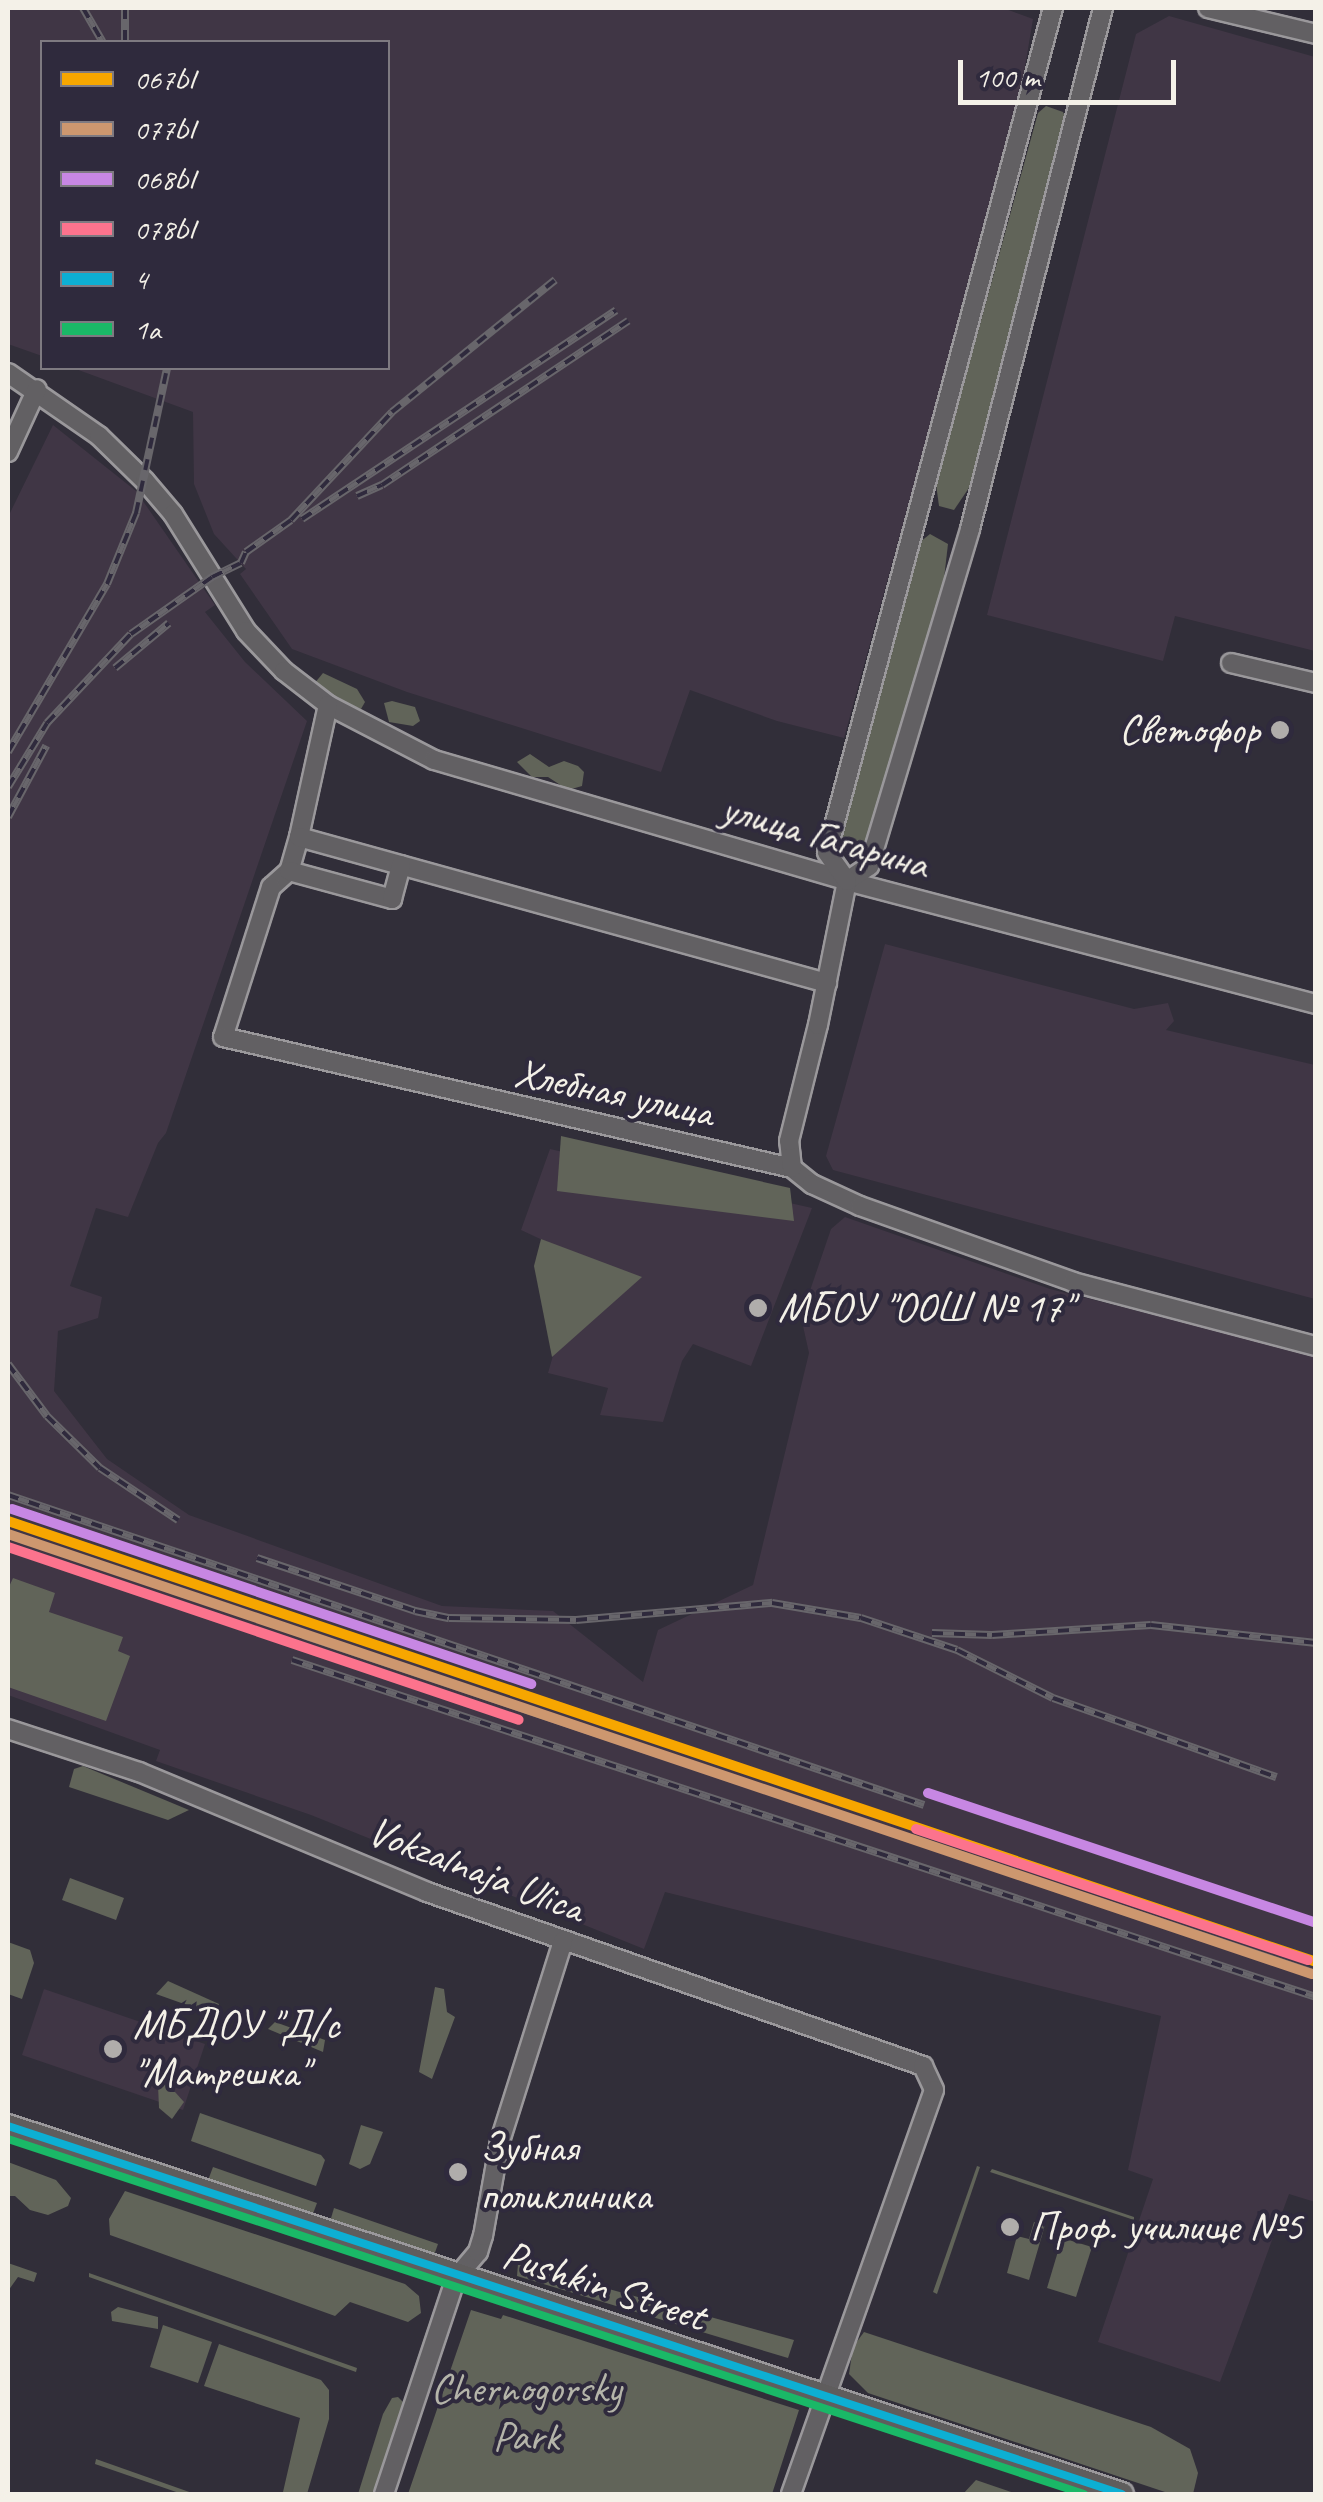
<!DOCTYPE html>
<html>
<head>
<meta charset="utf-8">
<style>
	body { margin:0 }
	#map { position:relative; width:1323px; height:2502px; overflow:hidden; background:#312e39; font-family:Caveat,sans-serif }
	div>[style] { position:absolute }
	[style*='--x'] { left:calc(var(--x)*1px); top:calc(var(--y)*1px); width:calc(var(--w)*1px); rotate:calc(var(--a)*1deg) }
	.built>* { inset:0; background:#403645 }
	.green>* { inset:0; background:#616459 }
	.roads { filter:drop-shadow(2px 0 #9a989b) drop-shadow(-2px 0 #9a989b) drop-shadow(0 2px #9a989b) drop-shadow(0 -2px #9a989b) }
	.minor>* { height:18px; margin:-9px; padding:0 9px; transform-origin:9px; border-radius:9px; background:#626063 }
	.major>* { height:22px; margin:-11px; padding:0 11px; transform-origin:11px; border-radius:11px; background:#5f5d5d }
	.rail>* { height:8px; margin-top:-4px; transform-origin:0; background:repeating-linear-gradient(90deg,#2f2a3d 0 11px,#68666b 0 22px); box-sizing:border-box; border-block:2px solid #68666b }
	.bus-1>* { height:8px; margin:-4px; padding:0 4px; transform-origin:4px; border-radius:4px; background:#0dafd3 }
	.bus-2>* { height:8px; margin:-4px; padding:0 4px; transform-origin:4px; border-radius:4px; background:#1ab867 }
	.rail-1>* { height:10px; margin:-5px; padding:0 5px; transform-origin:5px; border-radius:5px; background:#f7a600 }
	.rail-2>* { height:10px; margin:-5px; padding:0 5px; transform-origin:5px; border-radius:5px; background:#cd976f }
	.rail-3>* { height:10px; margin:-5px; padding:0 5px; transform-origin:5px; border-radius:5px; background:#c787e3 }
	.rail-4>* { height:10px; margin:-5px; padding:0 5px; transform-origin:5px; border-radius:5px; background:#fc738d }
	.dots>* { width:28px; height:28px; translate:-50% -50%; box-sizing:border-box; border:5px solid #2f2a3d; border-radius:50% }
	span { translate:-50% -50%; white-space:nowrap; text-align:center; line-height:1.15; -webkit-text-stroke:8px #2f2a3d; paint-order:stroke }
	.poi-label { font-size:42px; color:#f4f1e8 }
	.right { translate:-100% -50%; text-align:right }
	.left { translate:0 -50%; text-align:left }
	.street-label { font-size:42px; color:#f4f1e8 }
	.park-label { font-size:42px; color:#b5b5aa }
	.frame { position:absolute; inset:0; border:10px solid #f4f1e8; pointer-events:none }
	.legend { position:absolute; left:40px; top:40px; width:350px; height:330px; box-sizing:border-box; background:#2f2a3d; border:2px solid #7e7a81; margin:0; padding:12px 18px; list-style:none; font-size:30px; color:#f4f1e8 }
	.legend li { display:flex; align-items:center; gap:20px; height:50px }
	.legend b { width:50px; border:2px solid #7e7a81 }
	.scale { position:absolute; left:958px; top:60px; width:218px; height:45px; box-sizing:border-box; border:5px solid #f4f1e8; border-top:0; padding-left:12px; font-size:30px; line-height:35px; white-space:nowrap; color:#f4f1e8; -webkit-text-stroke:8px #2f2a3d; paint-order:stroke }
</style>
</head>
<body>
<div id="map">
	<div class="built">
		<i style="clip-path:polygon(8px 8px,1003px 8px,1033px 19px,1019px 103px,844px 738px,777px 721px,690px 690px,661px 772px,407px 692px,292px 649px,240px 574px,246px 569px,214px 534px,194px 484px,193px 412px,73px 368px,388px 368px,388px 42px,42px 42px,42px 356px,8px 344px)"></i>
		<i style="clip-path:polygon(1169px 16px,1315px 57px,1315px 651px,1175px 616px,1163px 661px,987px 615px,1136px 34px)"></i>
		<i style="clip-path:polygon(53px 425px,136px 491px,215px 605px,205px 612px,245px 662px,307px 721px,166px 1133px,158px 1143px,128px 1217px,96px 1208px,70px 1286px,102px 1297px,98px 1318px,58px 1331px,54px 1391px,107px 1459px,189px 1515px,442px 1606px,553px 1611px,643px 1682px,658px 1630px,753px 1585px,809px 1353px,801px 1317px,831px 1229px,845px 1217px,1050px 1289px,1315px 1355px,1315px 2202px,1289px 2194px,1220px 2382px,1098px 2342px,1153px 2179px,1128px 2170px,1161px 2016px,665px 1892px,644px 1949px,311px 1815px,156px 1761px,160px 1750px,8px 1695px,8px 517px)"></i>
		<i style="clip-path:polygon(885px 944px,1134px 1009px,1168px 1003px,1174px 1021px,1166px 1030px,1315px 1065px,1315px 1299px,833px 1170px,826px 1156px)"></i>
		<i style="clip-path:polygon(550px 1149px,812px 1208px,751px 1366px,693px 1344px,682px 1361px,663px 1422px,600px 1415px,608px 1388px,548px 1373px,581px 1258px,521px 1230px)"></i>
		<i style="clip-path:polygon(44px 1989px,205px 2044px,183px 2110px,22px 2055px)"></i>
	</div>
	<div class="green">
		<i style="clip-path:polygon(1046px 106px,1063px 112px,1067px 121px,977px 476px,954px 510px,939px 506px,936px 484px,1038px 113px)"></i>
		<i style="clip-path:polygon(930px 534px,948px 544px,940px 613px,866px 848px,849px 854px,840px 848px,839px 828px,920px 542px)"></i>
		<i style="clip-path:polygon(323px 673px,357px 689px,365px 702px,361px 709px,320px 691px,314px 684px)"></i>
		<i style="clip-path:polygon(392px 701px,415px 707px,420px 721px,413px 726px,389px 722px,384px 703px)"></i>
		<i style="clip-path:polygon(530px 754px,549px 767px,564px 761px,578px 766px,584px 772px,582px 786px,568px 790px,548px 777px,532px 777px,517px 762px)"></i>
		<i style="clip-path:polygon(561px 1136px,790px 1188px,794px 1221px,557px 1191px)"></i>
		<i style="clip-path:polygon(541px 1239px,642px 1277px,552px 1357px,534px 1266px)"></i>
		<i style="clip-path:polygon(13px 1578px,55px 1593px,49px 1612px,123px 1637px,118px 1651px,130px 1656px,106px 1721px,8px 1687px,8px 1589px)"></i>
		<i style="clip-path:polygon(83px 1766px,189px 1810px,168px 1820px,69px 1787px,74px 1769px)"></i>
		<i style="clip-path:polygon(70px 1878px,124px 1898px,116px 1920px,62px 1900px)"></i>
		<i style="clip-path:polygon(8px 1942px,30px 1950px,34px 1963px,22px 1999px,8px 1994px)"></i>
		<i style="clip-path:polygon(168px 1981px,219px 2004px,215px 2015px,156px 1994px)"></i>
		<i style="clip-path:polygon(435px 1987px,444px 1989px,447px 2012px,455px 2017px,432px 2079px,419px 2072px)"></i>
		<i style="clip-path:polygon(275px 2022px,325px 2040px,323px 2052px,268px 2029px)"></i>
		<i style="clip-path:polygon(166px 2082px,184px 2102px,172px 2119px,159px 2108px,158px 2085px)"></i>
		<i style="clip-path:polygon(200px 2113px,321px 2155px,325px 2160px,316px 2186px,191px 2141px)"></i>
		<i style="clip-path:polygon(361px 2125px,383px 2132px,370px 2164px,360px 2169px,349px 2164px)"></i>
		<i style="clip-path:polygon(8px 2162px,56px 2180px,71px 2198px,68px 2206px,48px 2215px,30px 2210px,15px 2196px,8px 2196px)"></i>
		<i style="clip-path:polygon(977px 2166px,980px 2167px,937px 2294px,933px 2292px)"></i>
		<i style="clip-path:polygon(213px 2167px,317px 2203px,311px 2219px,207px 2183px)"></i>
		<i style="clip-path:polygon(992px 2169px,1134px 2217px,1134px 2220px,990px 2172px)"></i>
		<i style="clip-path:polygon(125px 2191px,405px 2284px,419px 2296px,421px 2313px,408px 2322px,350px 2302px,335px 2316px,110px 2235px,109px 2219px)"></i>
		<i style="clip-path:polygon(334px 2208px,438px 2244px,432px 2261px,329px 2225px)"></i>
		<i style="clip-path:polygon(1034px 2222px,1045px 2225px,1029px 2280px,1007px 2273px,1017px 2236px,1029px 2239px)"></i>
		<i style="clip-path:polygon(1062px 2238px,1092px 2247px,1076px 2297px,1047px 2288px)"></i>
		<i style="clip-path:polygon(8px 2263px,37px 2273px,34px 2282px,18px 2277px,8px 2291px)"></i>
		<i style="clip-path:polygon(518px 2264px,794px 2340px,788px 2358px,517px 2276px)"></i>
		<i style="clip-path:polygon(89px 2273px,357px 2368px,356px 2372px,89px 2277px)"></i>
		<i style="clip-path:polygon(118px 2307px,158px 2317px,158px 2329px,112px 2321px,111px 2312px)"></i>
		<i style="clip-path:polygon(471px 2310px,501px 2319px,503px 2315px,799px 2410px,772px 2494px,408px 2494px)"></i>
		<i style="clip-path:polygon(163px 2325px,212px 2342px,198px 2383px,150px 2367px)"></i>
		<i style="clip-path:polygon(864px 2332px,1151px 2427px,1190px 2449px,1198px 2473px,1193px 2494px,1171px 2494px,868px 2393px,849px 2374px,853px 2347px)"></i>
		<i style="clip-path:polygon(219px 2344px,321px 2380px,329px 2390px,329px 2419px,307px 2494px,283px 2492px,300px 2418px,204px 2386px)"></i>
		<i style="clip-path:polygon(398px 2397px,404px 2403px,403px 2414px,376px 2494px,358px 2494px,383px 2414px,392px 2398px)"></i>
		<i style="clip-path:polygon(96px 2459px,195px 2494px,182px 2494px,95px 2464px)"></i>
		<i style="clip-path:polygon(976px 2480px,1017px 2494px,963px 2494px)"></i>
	</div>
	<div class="roads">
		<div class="minor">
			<i style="--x:1208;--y:8;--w:111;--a:13.5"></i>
			<i style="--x:8;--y:373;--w:111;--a:34.7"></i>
			<i style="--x:99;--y:436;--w:64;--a:44.4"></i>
			<i style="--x:145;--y:481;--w:43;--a:49.7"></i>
			<i style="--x:173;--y:514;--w:138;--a:58"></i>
			<i style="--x:246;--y:631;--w:55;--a:46.5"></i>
			<i style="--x:284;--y:671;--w:56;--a:37.7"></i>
			<i style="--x:328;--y:705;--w:119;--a:27.4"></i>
			<i style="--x:434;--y:760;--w:430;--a:16.3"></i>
			<i style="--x:847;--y:881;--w:485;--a:14.7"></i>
			<i style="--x:8;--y:452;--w:69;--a:-65.3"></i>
			<i style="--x:1231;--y:663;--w:87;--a:13.2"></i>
			<i style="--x:328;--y:705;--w:135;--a:102.4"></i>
			<i style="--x:299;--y:837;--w:35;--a:106"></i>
			<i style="--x:289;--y:871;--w:24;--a:138"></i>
			<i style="--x:271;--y:887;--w:157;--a:107.7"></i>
			<i style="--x:223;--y:1037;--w:584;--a:12.97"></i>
			<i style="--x:792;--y:1168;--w:26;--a:39"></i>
			<i style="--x:812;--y:1184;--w:53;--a:24.6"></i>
			<i style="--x:860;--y:1206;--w:226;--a:19.6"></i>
			<i style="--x:1073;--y:1282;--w:251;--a:14.8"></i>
			<i style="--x:299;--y:837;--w:548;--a:15.46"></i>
			<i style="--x:289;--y:871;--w:107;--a:15.2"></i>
			<i style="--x:392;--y:899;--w:35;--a:-75"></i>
			<i style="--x:847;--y:881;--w:27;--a:-34"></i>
			<i style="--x:869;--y:866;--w:352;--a:-73.3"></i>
			<i style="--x:970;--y:529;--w:538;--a:-75.68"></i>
			<i style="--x:792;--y:1168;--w:27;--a:-96"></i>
			<i style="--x:789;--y:1141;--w:120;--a:-76"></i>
			<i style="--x:818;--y:1025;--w:147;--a:-78.6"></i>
			<i style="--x:847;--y:881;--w:35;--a:-125"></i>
			<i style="--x:827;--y:852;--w:874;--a:-75.01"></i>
			<i style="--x:8;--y:1729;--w:138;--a:18.2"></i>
			<i style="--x:139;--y:1772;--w:312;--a:22.6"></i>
			<i style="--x:427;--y:1892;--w:526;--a:19.33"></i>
			<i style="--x:923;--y:2066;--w:26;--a:65"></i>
			<i style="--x:934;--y:2090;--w:429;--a:109.5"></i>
			<i style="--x:384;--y:2494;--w:228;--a:-71.6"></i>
			<i style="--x:456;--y:2278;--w:34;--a:-50"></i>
			<i style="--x:478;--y:2252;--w:17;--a:-73"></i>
			<i style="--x:483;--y:2236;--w:97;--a:-79.9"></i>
			<i style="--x:500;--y:2141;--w:210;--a:-72.5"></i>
		</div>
		<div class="major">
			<i style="--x:8;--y:2126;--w:1173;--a:18.28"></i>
		</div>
	</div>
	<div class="rail">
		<i style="--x:83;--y:8;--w:39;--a:60"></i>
		<i style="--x:125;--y:8;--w:34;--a:90"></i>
		<i style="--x:357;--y:496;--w:27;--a:-24"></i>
		<i style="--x:382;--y:485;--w:296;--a:-33.7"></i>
		<i style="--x:302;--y:519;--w:377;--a:-33.6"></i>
		<i style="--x:115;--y:668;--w:70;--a:-39.8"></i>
		<i style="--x:8;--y:752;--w:195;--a:-59.5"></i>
		<i style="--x:107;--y:584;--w:77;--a:-67.8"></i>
		<i style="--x:136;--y:513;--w:148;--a:-77.9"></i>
		<i style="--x:8;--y:787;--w:75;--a:-58.6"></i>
		<i style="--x:47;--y:723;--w:122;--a:-46.7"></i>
		<i style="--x:131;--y:634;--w:99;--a:-35.1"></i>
		<i style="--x:212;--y:577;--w:32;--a:-26"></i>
		<i style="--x:241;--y:563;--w:12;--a:-66"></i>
		<i style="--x:246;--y:552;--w:55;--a:-35.4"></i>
		<i style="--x:291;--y:520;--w:148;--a:-46.9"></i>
		<i style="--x:392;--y:412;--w:210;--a:-39"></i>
		<i style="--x:8;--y:817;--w:81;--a:-61.8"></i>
		<i style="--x:8;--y:1364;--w:65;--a:53.1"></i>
		<i style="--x:47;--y:1416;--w:74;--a:44.5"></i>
		<i style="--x:100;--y:1468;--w:94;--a:33.7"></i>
		<i style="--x:8;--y:1495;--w:967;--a:18.7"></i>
		<i style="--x:257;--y:1558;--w:167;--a:18.5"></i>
		<i style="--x:415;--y:1611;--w:35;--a:12"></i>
		<i style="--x:449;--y:1618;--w:127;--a:0.9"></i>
		<i style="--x:576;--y:1620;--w:197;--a:-5"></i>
		<i style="--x:772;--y:1603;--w:90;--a:9.6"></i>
		<i style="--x:861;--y:1618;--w:101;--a:18.4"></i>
		<i style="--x:957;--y:1650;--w:107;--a:26.6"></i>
		<i style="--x:1053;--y:1698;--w:237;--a:19.5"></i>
		<i style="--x:932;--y:1633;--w:60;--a:1.9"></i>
		<i style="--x:992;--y:1635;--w:159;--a:-3.6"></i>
		<i style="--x:1151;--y:1625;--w:166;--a:6.2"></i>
		<i style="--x:303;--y:1635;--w:1068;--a:18.5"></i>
		<i style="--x:292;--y:1660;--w:1078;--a:18.22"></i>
	</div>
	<div class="bus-1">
		<i style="--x:8;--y:2126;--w:1173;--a:18.28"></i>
	</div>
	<div class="bus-2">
		<i style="--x:8;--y:2139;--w:1133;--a:18.26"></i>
	</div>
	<div class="rail-1">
		<i style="--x:8;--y:1521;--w:1380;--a:18.63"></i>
	</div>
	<div class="rail-2">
		<i style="--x:8;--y:1534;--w:1376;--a:18.65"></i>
	</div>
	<div class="rail-3">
		<i style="--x:12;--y:1509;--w:548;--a:18.63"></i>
		<i style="--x:928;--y:1793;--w:409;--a:18.5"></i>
	</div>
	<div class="rail-4">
		<i style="--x:8;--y:1547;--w:539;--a:18.7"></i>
		<i style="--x:916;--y:1829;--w:413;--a:18.5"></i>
	</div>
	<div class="dots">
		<i style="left:1280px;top:730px;background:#b0adab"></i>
		<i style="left:758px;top:1308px;background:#b0adab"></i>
		<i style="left:113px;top:2049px;background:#b0adab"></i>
		<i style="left:458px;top:2172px;background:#b0adab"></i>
		<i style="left:1010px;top:2227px;background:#b0adab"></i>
	</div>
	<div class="poi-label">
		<span class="right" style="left:1260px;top:730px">Светофор</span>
		<span class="left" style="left:778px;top:1308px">МБОУ "ООШ № 17"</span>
		<span class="left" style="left:133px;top:2049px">МБДОУ "Д/с<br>"Матрешка"</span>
		<span class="left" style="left:480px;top:2172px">Зубная<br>поликлиника</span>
		<span class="left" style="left:1030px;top:2227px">Проф. училище №5</span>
	</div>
	<div class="street-label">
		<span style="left:825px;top:837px;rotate:16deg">улица Гагарина</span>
		<span style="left:614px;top:1093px;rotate:12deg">Хлебная улица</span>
		<span style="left:476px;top:1870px;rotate:21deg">Vokzalnaja Ulica</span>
		<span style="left:604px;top:2286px;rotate:18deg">Pushkin Street</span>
	</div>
	<div class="park-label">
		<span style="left:526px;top:2413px">Chernogorsky<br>Park</span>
	</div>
	<div class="frame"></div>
	<ul class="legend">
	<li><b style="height:12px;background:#f7a600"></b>067Ы</li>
	<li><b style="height:12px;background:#cd976f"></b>077Ы</li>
	<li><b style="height:12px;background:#c787e3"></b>068Ы</li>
	<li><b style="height:12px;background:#fc738d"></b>078Ы</li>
	<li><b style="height:12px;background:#0dafd3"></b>4</li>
	<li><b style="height:12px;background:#1ab867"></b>1а</li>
	</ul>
	<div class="scale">100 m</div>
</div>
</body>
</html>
